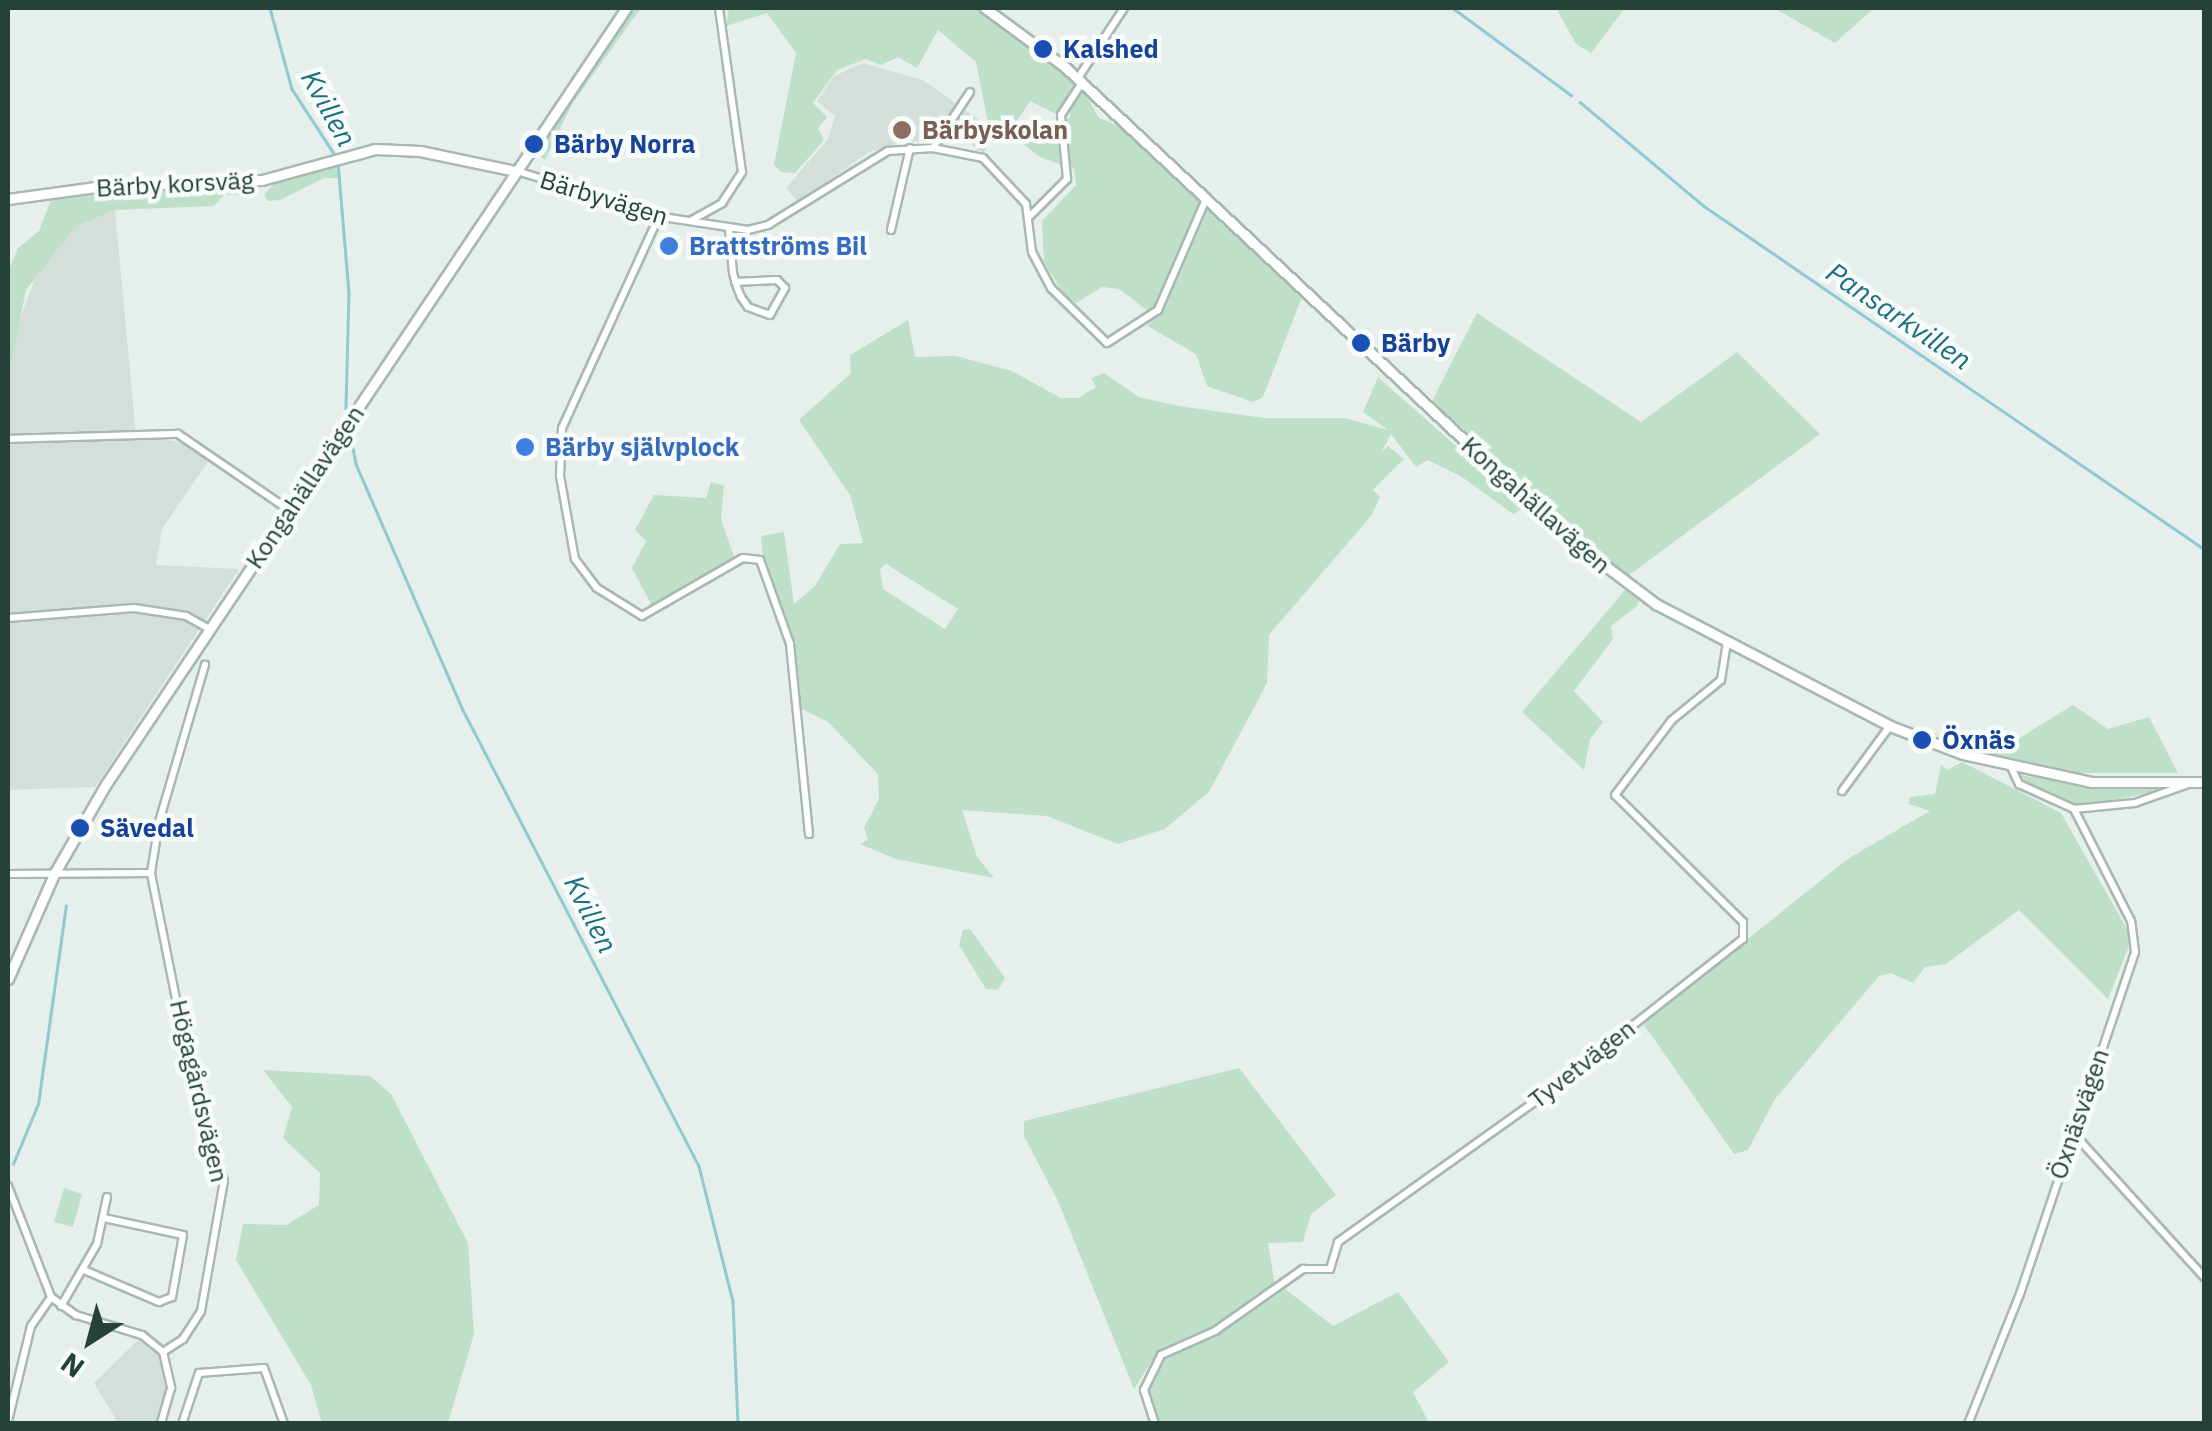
<!DOCTYPE html>
<html>
<head>
<meta charset="utf-8">
<style>
	body { margin:0 }
	#map { position:relative; width:2212px; height:1431px; overflow:hidden; background:#e6efeb; font-family:"IBM Plex Sans",sans-serif }
	div>[style] { position:absolute }
	[style*='--x'] { left:calc(var(--x)*1px); top:calc(var(--y)*1px); width:calc(var(--w)*1px); rotate:calc(var(--a)*1deg) }
	.built>* { inset:0; background:#d4dfda }
	.green>* { inset:0; background:#bfe0c8 }
	.stream>* { height:2.5px; margin:-1.25px; padding:0 1.25px; transform-origin:1.25px; border-radius:1.25px; background:#8ec9d4 }
	.roads { filter:drop-shadow(2px 0 #a8b8b2) drop-shadow(-2px 0 #a8b8b2) drop-shadow(0 2px #a8b8b2) drop-shadow(0 -2px #a8b8b2) }
	.street>* { height:6px; margin:-3px; padding:0 3px; transform-origin:3px; border-radius:3px; background:#fff }
	.secondary>* { height:9px; margin:-4.5px; padding:0 4.5px; transform-origin:4.5px; border-radius:4.5px; background:#fff }
	.dots>* { width:28px; height:28px; translate:-50% -50%; box-sizing:border-box; border:5px solid #f7fbf9; border-radius:50% }
	span { translate:-50% -50%; white-space:nowrap; text-align:center; line-height:1.15; -webkit-text-stroke:9px #f7fbf9; paint-order:stroke }
	.transit-label { font-size:25px; color:#164399; font-weight:700 }
	.left { translate:0 -50%; text-align:left }
	.education-label { font-size:25px; color:#785e54; font-weight:700 }
	.street-label { font-size:25px; color:#24423a }
	.shop-label { font-size:25px; color:#366cbe; font-weight:700 }
	.water-label { font-size:28px; color:#1c6f80; font-style:italic }
	.frame { position:absolute; inset:0; border:10px solid #24423a; pointer-events:none }
	.north { position:absolute; left:40px; top:1291px; width:100px; height:100px; -webkit-text-stroke:8px #f7fbf9; paint-order:stroke; rotate:216deg; font-size:28px; font-weight:700; line-height:40px; text-align:center; color:#24423a }
	.north::after { content:''; display:block; margin:auto; width:35px; height:45px; background:#24423a; clip-path:polygon(50% 0,100% 100%,50% 72%,0 100%) }
</style>
</head>
<body>
<div id="map">
	<div class="built">
		<i style="clip-path:polygon(863px 63px,923px 80px,979px 120px,966px 144px,905px 141px,869px 152px,798px 202px,786px 188px,828px 139px,835px 116px,817px 101px,834px 76px)"></i>
		<i style="clip-path:polygon(115px 210px,136px 435px,179px 442px,209px 460px,162px 529px,156px 565px,239px 569px,95px 787px,8px 790px,8px 380px,15px 332px,40px 266px,75px 227px)"></i>
		<i style="clip-path:polygon(138px 1340px,158px 1356px,167px 1387px,156px 1423px,118px 1423px,94px 1383px)"></i>
	</div>
	<div class="green">
		<i style="clip-path:polygon(633px 8px,641px 8px,572px 104px,545px 160px,540px 156px,551px 127px)"></i>
		<i style="clip-path:polygon(729px 8px,981px 10px,1075px 82px,1056px 114px,1030px 101px,1017px 121px,1022px 127px,1048px 137px,1070px 117px,1070px 102px,1083px 90px,1099px 118px,1118px 125px,1201px 200px,1160px 304px,1152px 314px,1119px 289px,1102px 287px,1076px 303px,1063px 293px,1044px 262px,1042px 221px,1076px 185px,1074px 169px,1040px 157px,1001px 126px,984px 152px,977px 150px,972px 144px,988px 123px,976px 62px,938px 30px,917px 68px,898px 57px,881px 65px,866px 59px,837px 70px,813px 103px,827px 117px,818px 128px,824px 140px,795px 173px,781px 172px,774px 165px,796px 53px,767px 13px,726px 26px)"></i>
		<i style="clip-path:polygon(1556px 8px,1625px 8px,1591px 53px,1576px 44px)"></i>
		<i style="clip-path:polygon(1774px 8px,1874px 8px,1835px 43px)"></i>
		<i style="clip-path:polygon(334px 161px,340px 178px,324px 178px,280px 200px,268px 201px,264px 194px,277px 181px)"></i>
		<i style="clip-path:polygon(258px 186px,251px 195px,224px 195px,214px 206px,115px 210px,75px 227px,26px 290px,8px 379px,8px 272px,18px 248px,39px 231px,51px 200px,95px 192px)"></i>
		<i style="clip-path:polygon(1209px 207px,1302px 297px,1263px 397px,1253px 402px,1207px 386px,1196px 354px,1147px 326px,1164px 310px)"></i>
		<i style="clip-path:polygon(1477px 313px,1641px 422px,1737px 352px,1820px 434px,1628px 576px,1432px 401px)"></i>
		<i style="clip-path:polygon(evenodd,908px 320px,915px 357px,956px 356px,1012px 371px,1061px 398px,1078px 398px,1096px 387px,1091px 378px,1104px 373px,1139px 397px,1179px 406px,1264px 418px,1345px 418px,1388px 430px,1363px 412px,1378px 377px,1525px 507px,1513px 514px,1462px 477px,1428px 460px,1416px 467px,1391px 434px,1381px 453px,1388px 446px,1404px 459px,1373px 490px,1380px 497px,1371px 516px,1269px 635px,1267px 683px,1209px 792px,1165px 829px,1118px 844px,1047px 816px,962px 810px,977px 857px,994px 878px,896px 859px,860px 844px,868px 839px,864px 828px,879px 799px,878px 774px,828px 722px,800px 708px,795px 645px,763px 559px,761px 536px,784px 532px,794px 604px,815px 586px,840px 544px,863px 543px,850px 495px,799px 420px,851px 373px,850px 355px,908px 320px,886px 564px,958px 609px,945px 629px,883px 589px,880px 569px,886px 564px)"></i>
		<i style="clip-path:polygon(711px 482px,724px 486px,721px 519px,735px 559px,654px 610px,632px 568px,646px 541px,635px 530px,654px 495px,706px 498px)"></i>
		<i style="clip-path:polygon(1625px 590px,1639px 600px,1637px 606px,1611px 626px,1613px 639px,1574px 691px,1603px 722px,1590px 739px,1584px 770px,1522px 712px)"></i>
		<i style="clip-path:polygon(2073px 705px,2108px 729px,2149px 717px,2178px 773px,2074px 773px,2003px 760px,1921px 729px,1997px 752px)"></i>
		<i style="clip-path:polygon(1962px 762px,2061px 813px,2127px 929px,2129px 946px,2108px 999px,2019px 910px,1946px 964px,1925px 967px,1913px 983px,1891px 973px,1879px 976px,1775px 1099px,1748px 1150px,1734px 1154px,1643px 1023px,1849px 858px,1930px 811px,1909px 804px,1910px 797px,1935px 794px,1941px 765px,1947px 770px)"></i>
		<i style="clip-path:polygon(2020px 775px,2090px 787px,2168px 789px,2084px 806px,2034px 792px)"></i>
		<i style="clip-path:polygon(970px 929px,1005px 978px,998px 990px,986px 989px,959px 945px,963px 930px)"></i>
		<i style="clip-path:polygon(1239px 1068px,1336px 1195px,1311px 1214px,1303px 1242px,1268px 1243px,1275px 1286px,1226px 1320px,1159px 1350px,1134px 1389px,1058px 1201px,1024px 1136px,1024px 1121px)"></i>
		<i style="clip-path:polygon(263px 1070px,370px 1076px,391px 1094px,468px 1243px,474px 1334px,448px 1423px,322px 1423px,311px 1385px,236px 1260px,243px 1224px,286px 1225px,319px 1205px,320px 1173px,283px 1138px,292px 1107px)"></i>
		<i style="clip-path:polygon(64px 1188px,82px 1194px,73px 1227px,54px 1222px)"></i>
		<i style="clip-path:polygon(1285px 1289px,1333px 1326px,1398px 1292px,1449px 1362px,1413px 1392px,1429px 1423px,1159px 1423px,1149px 1393px,1164px 1358px,1220px 1334px)"></i>
	</div>
	<div class="stream">
		<i style="--x:270;--y:8;--w:84;--a:74.8"></i>
		<i style="--x:292;--y:89;--w:79;--a:56.9"></i>
		<i style="--x:1453;--y:8;--w:147;--a:36.4"></i>
		<i style="--x:1580;--y:102;--w:162;--a:40"></i>
		<i style="--x:1704;--y:206;--w:606;--a:34.45"></i>
		<i style="--x:338;--y:162;--w:130;--a:85.2"></i>
		<i style="--x:349;--y:292;--w:116;--a:91.5"></i>
		<i style="--x:351;--y:438;--w:26;--a:79"></i>
		<i style="--x:356;--y:464;--w:268;--a:66.5"></i>
		<i style="--x:463;--y:710;--w:513;--a:62.64"></i>
		<i style="--x:699;--y:1166;--w:139;--a:75.9"></i>
		<i style="--x:733;--y:1301;--w:123;--a:87.7"></i>
		<i style="--x:13;--y:1164;--w:65;--a:-67.4"></i>
		<i style="--x:38;--y:1104;--w:200;--a:-82"></i>
	</div>
	<div class="roads">
		<div class="street">
			<i style="--x:1078;--y:78;--w:84;--a:-56.7"></i>
			<i style="--x:933;--y:148;--w:67;--a:-56.5"></i>
			<i style="--x:517;--y:171;--w:159;--a:17.2"></i>
			<i style="--x:669;--y:218;--w:80;--a:8.6"></i>
			<i style="--x:748;--y:230;--w:21;--a:-14"></i>
			<i style="--x:768;--y:225;--w:141;--a:-31.7"></i>
			<i style="--x:888;--y:151;--w:45;--a:-3.8"></i>
			<i style="--x:933;--y:148;--w:51;--a:11.3"></i>
			<i style="--x:983;--y:158;--w:63;--a:46.9"></i>
			<i style="--x:1026;--y:204;--w:48;--a:82.9"></i>
			<i style="--x:1032;--y:252;--w:41;--a:62.2"></i>
			<i style="--x:1051;--y:288;--w:78;--a:44.5"></i>
			<i style="--x:1107;--y:343;--w:61;--a:-32.9"></i>
			<i style="--x:1158;--y:310;--w:121;--a:-66.6"></i>
			<i style="--x:660;--y:214;--w:235;--a:114.6"></i>
			<i style="--x:562;--y:428;--w:48;--a:92.4"></i>
			<i style="--x:560;--y:476;--w:84;--a:79.8"></i>
			<i style="--x:575;--y:559;--w:36;--a:53"></i>
			<i style="--x:597;--y:588;--w:53;--a:31.9"></i>
			<i style="--x:642;--y:616;--w:116;--a:-29.9"></i>
			<i style="--x:743;--y:558;--w:17;--a:7"></i>
			<i style="--x:760;--y:560;--w:89;--a:70.3"></i>
			<i style="--x:790;--y:644;--w:191;--a:84.3"></i>
			<i style="--x:1029;--y:217;--w:54;--a:-45"></i>
			<i style="--x:1067;--y:179;--w:64;--a:-95.4"></i>
			<i style="--x:1061;--y:115;--w:38;--a:-57"></i>
			<i style="--x:690;--y:221;--w:37;--a:-29"></i>
			<i style="--x:722;--y:203;--w:37;--a:-57"></i>
			<i style="--x:742;--y:172;--w:166;--a:-98"></i>
			<i style="--x:729;--y:229;--w:44;--a:84.8"></i>
			<i style="--x:733;--y:273;--w:15;--a:74"></i>
			<i style="--x:737;--y:287;--w:11;--a:68"></i>
			<i style="--x:741;--y:297;--w:12;--a:55"></i>
			<i style="--x:748;--y:307;--w:23;--a:20"></i>
			<i style="--x:770;--y:315;--w:31;--a:-61"></i>
			<i style="--x:785;--y:288;--w:11;--a:-135"></i>
			<i style="--x:777;--y:280;--w:42;--a:177.3"></i>
			<i style="--x:891;--y:230;--w:84;--a:-77"></i>
			<i style="--x:8;--y:439;--w:170;--a:-1.7"></i>
			<i style="--x:178;--y:434;--w:135;--a:34.4"></i>
			<i style="--x:8;--y:618;--w:126;--a:-4.5"></i>
			<i style="--x:134;--y:608;--w:53;--a:8.7"></i>
			<i style="--x:186;--y:616;--w:26;--a:29"></i>
			<i style="--x:2012;--y:769;--w:17;--a:65"></i>
			<i style="--x:2019;--y:784;--w:60;--a:24.4"></i>
			<i style="--x:2074;--y:809;--w:61;--a:-5.6"></i>
			<i style="--x:2135;--y:803;--w:56;--a:-19.7"></i>
			<i style="--x:1842;--y:791;--w:81;--a:-53.6"></i>
			<i style="--x:8;--y:874;--w:143;--a:-0.4"></i>
			<i style="--x:2073;--y:1133;--w:195;--a:47.7"></i>
			<i style="--x:8;--y:1186;--w:119;--a:68.8"></i>
			<i style="--x:51;--y:1297;--w:31;--a:36"></i>
			<i style="--x:76;--y:1315;--w:69;--a:16.9"></i>
			<i style="--x:142;--y:1335;--w:27;--a:39"></i>
			<i style="--x:163;--y:1352;--w:37;--a:77"></i>
			<i style="--x:171;--y:1388;--w:37;--a:106"></i>
			<i style="--x:84;--y:1270;--w:82;--a:23.1"></i>
			<i style="--x:159;--y:1302;--w:14;--a:-21"></i>
			<i style="--x:172;--y:1297;--w:63;--a:-79.9"></i>
			<i style="--x:183;--y:1235;--w:81;--a:-167.9"></i>
			<i style="--x:61;--y:1306;--w:72;--a:-59.9"></i>
			<i style="--x:97;--y:1244;--w:48;--a:-78"></i>
			<i style="--x:163;--y:1352;--w:24;--a:-33"></i>
			<i style="--x:183;--y:1339;--w:33;--a:-57"></i>
			<i style="--x:201;--y:1311;--w:132;--a:-80"></i>
			<i style="--x:224;--y:1181;--w:82;--a:-109.3"></i>
			<i style="--x:197;--y:1104;--w:236;--a:-101.3"></i>
			<i style="--x:151;--y:873;--w:52;--a:-81.1"></i>
			<i style="--x:159;--y:822;--w:164;--a:-73.7"></i>
			<i style="--x:8;--y:1421;--w:98;--a:-76.4"></i>
			<i style="--x:31;--y:1326;--w:35;--a:-55"></i>
			<i style="--x:182;--y:1424;--w:54;--a:-71.6"></i>
			<i style="--x:199;--y:1373;--w:65;--a:-4.4"></i>
			<i style="--x:264;--y:1368;--w:59;--a:70.3"></i>
			<i style="--x:1155;--y:1424;--w:36;--a:-108"></i>
			<i style="--x:1144;--y:1390;--w:39;--a:-64"></i>
			<i style="--x:1161;--y:1355;--w:59;--a:-24"></i>
			<i style="--x:1215;--y:1331;--w:108;--a:-35.2"></i>
			<i style="--x:1303;--y:1269;--w:27;--a:0"></i>
			<i style="--x:1330;--y:1269;--w:28;--a:-73"></i>
			<i style="--x:1338;--y:1242;--w:257;--a:-35.5"></i>
			<i style="--x:1547;--y:1093;--w:249;--a:-38.2"></i>
			<i style="--x:1743;--y:939;--w:17;--a:-90"></i>
			<i style="--x:1743;--y:922;--w:180;--a:-135.2"></i>
			<i style="--x:1615;--y:795;--w:94;--a:-52.8"></i>
			<i style="--x:1672;--y:720;--w:63;--a:-39.2"></i>
			<i style="--x:1721;--y:680;--w:37;--a:-81"></i>
			<i style="--x:1968;--y:1424;--w:140;--a:-68.2"></i>
			<i style="--x:2020;--y:1294;--w:361;--a:-71.4"></i>
			<i style="--x:2135;--y:952;--w:31;--a:-97"></i>
			<i style="--x:2131;--y:921;--w:126;--a:-117"></i>
		</div>
		<div class="secondary">
			<i style="--x:985;--y:8;--w:99;--a:36.4"></i>
			<i style="--x:1065;--y:67;--w:691;--a:43.07"></i>
			<i style="--x:1570;--y:539;--w:108;--a:37.1"></i>
			<i style="--x:1656;--y:604;--w:264;--a:27.5"></i>
			<i style="--x:1890;--y:726;--w:78;--a:21"></i>
			<i style="--x:1963;--y:754;--w:131;--a:12.3"></i>
			<i style="--x:2091;--y:782;--w:113;--a:0"></i>
			<i style="--x:8;--y:199;--w:96;--a:-7.8"></i>
			<i style="--x:103;--y:186;--w:159;--a:-2.2"></i>
			<i style="--x:262;--y:180;--w:117;--a:-15.3"></i>
			<i style="--x:375;--y:149;--w:45;--a:2.5"></i>
			<i style="--x:420;--y:151;--w:98;--a:11.8"></i>
			<i style="--x:8;--y:979;--w:115;--a:-66.3"></i>
			<i style="--x:54;--y:874;--w:104;--a:-60"></i>
			<i style="--x:106;--y:784;--w:934;--a:-56.17"></i>
		</div>
	</div>
	<div class="dots">
		<i style="left:1043px;top:49px;background:#1a4fb4"></i>
		<i style="left:902px;top:130px;background:#8d6e63"></i>
		<i style="left:534px;top:144px;background:#1a4fb4"></i>
		<i style="left:669px;top:246px;background:#3f7fe0"></i>
		<i style="left:1361px;top:343px;background:#1a4fb4"></i>
		<i style="left:525px;top:447px;background:#3f7fe0"></i>
		<i style="left:1922px;top:740px;background:#1a4fb4"></i>
		<i style="left:80px;top:828px;background:#1a4fb4"></i>
	</div>
	<div class="transit-label">
		<span class="left" style="left:1063px;top:49px">Kalshed</span>
		<span class="left" style="left:554px;top:144px">Bärby Norra</span>
		<span class="left" style="left:1381px;top:343px">Bärby</span>
		<span class="left" style="left:1942px;top:740px">Öxnäs</span>
		<span class="left" style="left:100px;top:828px">Sävedal</span>
	</div>
	<div class="education-label">
		<span class="left" style="left:922px;top:130px">Bärbyskolan</span>
	</div>
	<div class="street-label">
		<span style="left:175px;top:184px;rotate:-3deg">Bärby korsväg</span>
		<span style="left:604px;top:198px;rotate:17deg">Bärbyvägen</span>
		<span style="left:305px;top:487px;rotate:-56deg">Kongahällavägen</span>
		<span style="left:1536px;top:505px;rotate:42deg">Kongahällavägen</span>
		<span style="left:1582px;top:1064px;rotate:-38deg">Tyvetvägen</span>
		<span style="left:199px;top:1091px;rotate:77deg">Högagårdsvägen</span>
		<span style="left:2079px;top:1114px;rotate:-71deg">Öxnäsvägen</span>
	</div>
	<div class="shop-label">
		<span class="left" style="left:689px;top:246px">Brattströms Bil</span>
		<span class="left" style="left:545px;top:447px">Bärby självplock</span>
	</div>
	<div class="water-label">
		<span style="left:329px;top:108px;rotate:61deg">Kvillen</span>
		<span style="left:1899px;top:316px;rotate:34deg">Pansarkvillen</span>
		<span style="left:591px;top:914px;rotate:63deg">Kvillen</span>
	</div>
	<div class="frame"></div>
	<div class="north">N</div>
</div>
</body>
</html>
